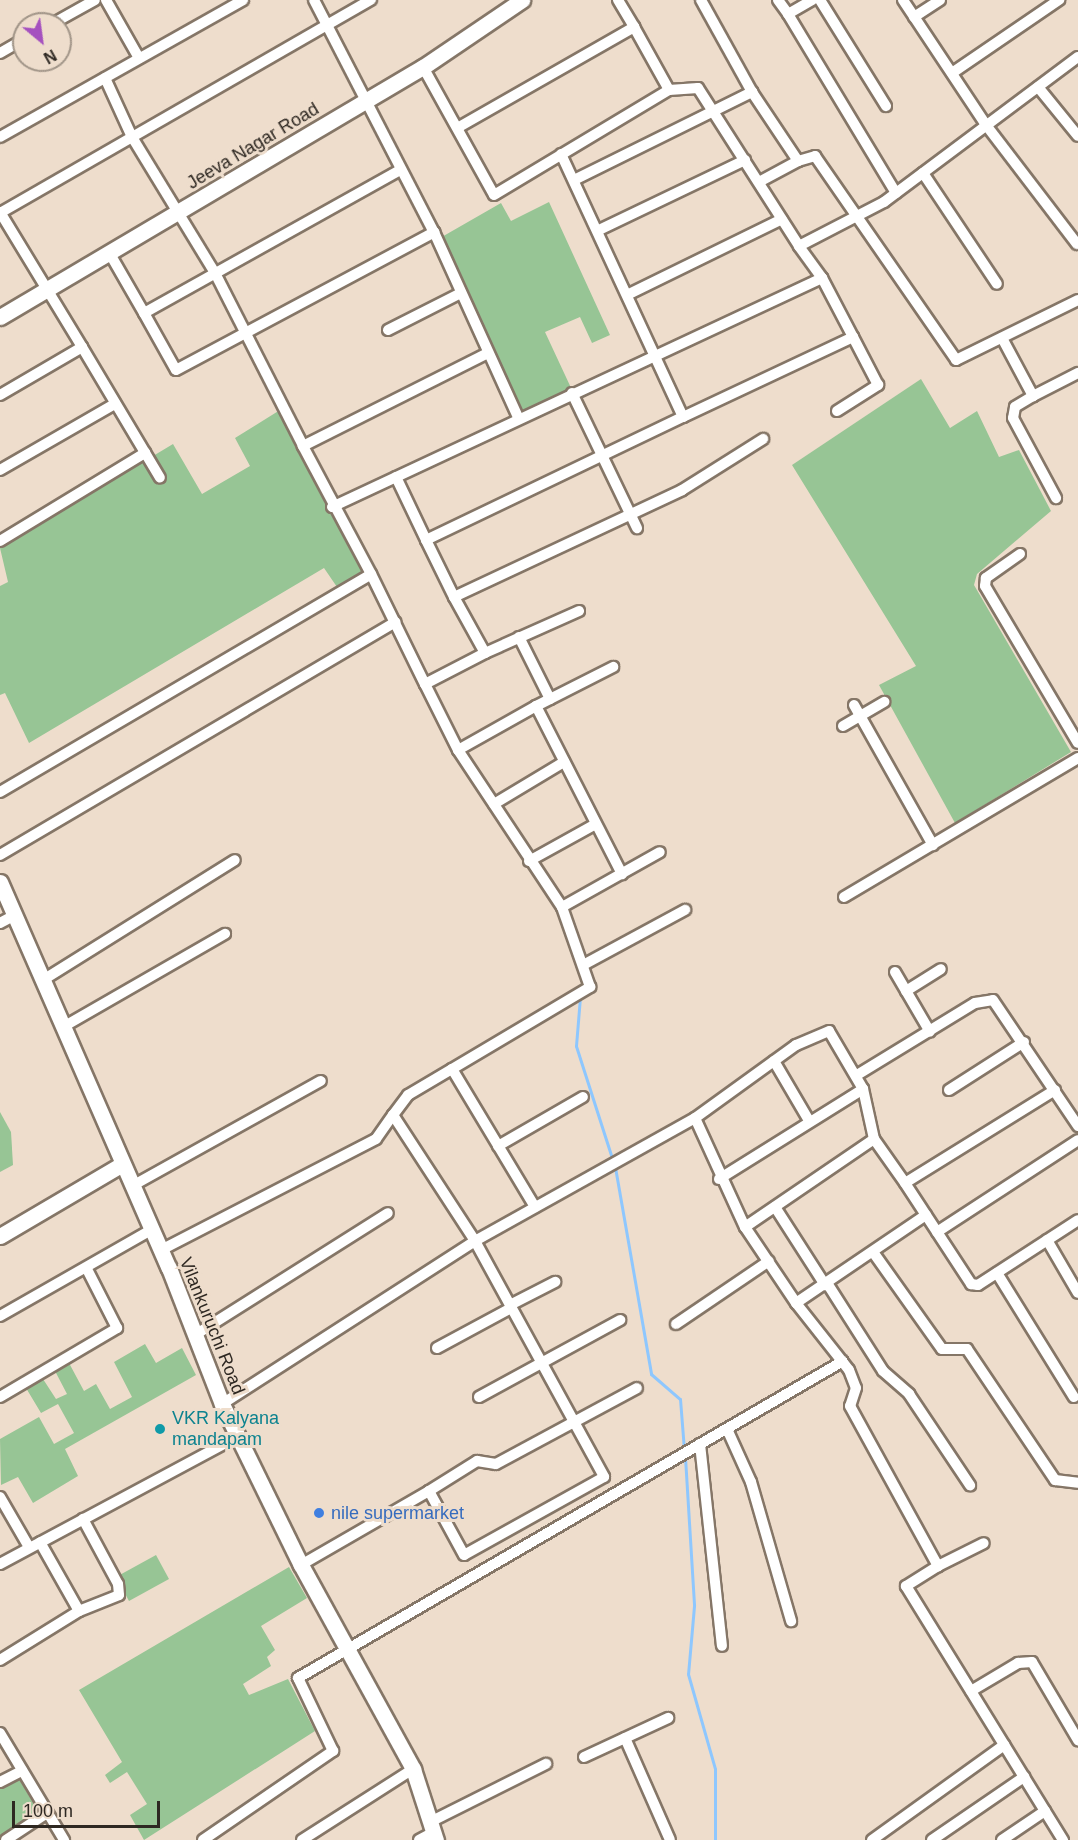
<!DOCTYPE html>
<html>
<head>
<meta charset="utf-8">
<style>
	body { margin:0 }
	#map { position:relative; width:1078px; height:1840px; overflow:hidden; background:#edc; font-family:Helvetica,sans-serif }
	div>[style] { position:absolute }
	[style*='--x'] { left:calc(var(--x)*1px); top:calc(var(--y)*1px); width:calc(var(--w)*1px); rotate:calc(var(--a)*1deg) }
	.green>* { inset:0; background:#97c595 }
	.stream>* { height:3px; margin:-1.5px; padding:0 1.5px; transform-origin:1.5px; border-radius:1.5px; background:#8ec7fe }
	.roads { filter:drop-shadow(2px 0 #857667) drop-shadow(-2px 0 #857667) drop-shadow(0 2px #857667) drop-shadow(0 -2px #857667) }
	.street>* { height:10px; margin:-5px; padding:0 5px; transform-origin:5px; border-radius:5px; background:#fff }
	.secondary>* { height:15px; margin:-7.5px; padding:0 7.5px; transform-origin:7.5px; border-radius:7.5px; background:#fff }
	.dots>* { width:16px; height:16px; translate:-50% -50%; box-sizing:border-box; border:3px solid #edc; border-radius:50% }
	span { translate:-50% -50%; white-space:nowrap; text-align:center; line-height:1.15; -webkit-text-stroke:6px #edc; paint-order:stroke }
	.street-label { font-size:18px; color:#2e2822 }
	.culture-label { font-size:18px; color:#0d838f }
	.left { translate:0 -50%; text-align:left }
	.shop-label { font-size:18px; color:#366cbe }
	.north { position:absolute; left:12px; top:12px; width:60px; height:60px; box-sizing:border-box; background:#edc; border:2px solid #a19588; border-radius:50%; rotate:151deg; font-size:16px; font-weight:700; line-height:24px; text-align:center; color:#2e2822 }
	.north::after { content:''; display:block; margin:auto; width:21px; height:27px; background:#a551bf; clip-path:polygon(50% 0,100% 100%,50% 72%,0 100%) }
	.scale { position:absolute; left:12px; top:1801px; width:148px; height:27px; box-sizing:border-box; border:3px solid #2e2822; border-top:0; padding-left:8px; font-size:18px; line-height:21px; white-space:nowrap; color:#2e2822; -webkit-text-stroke:4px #edc; paint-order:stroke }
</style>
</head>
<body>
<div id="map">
	<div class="green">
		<i style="clip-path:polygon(549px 202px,610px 335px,592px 343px,580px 317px,545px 332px,572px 390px,524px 414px,440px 238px,501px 203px,511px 221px)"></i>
		<i style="clip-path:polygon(921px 379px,950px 428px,977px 411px,999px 457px,1019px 450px,1051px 511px,977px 574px,974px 585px,1071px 752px,955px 823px,879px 685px,916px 666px,792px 465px)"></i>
		<i style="clip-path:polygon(280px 410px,363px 572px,337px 587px,324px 568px,29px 743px,5px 693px,0 695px,0 586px,8px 582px,0 548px,173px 444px,202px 494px,250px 466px,235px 438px)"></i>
		<i style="clip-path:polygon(0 1112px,11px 1132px,13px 1165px,0 1172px)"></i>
		<i style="clip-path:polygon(145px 1344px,156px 1363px,182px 1348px,196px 1375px,65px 1449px,78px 1476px,33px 1503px,18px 1477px,1px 1485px,0 1439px,39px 1417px,54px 1444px,74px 1433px,58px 1404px,41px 1413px,26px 1388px,43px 1379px,56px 1399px,67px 1394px,55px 1371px,69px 1363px,84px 1391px,96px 1384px,110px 1409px,132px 1397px,114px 1362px)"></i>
		<i style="clip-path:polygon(156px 1555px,169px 1579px,129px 1601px,116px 1577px)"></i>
		<i style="clip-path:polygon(289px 1567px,307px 1598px,261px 1626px,275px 1650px,267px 1657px,271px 1666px,243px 1684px,249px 1695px,288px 1679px,315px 1731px,144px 1840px,130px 1815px,147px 1804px,127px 1772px,110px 1783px,105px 1775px,122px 1762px,79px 1690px)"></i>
		<i style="clip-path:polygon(18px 1777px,39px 1813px,0 1837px,0 1787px)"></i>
	</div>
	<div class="stream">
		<i style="--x:580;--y:997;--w:49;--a:94.7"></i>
		<i style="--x:576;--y:1046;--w:121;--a:72.2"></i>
		<i style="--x:615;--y:1167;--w:210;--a:80.1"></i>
		<i style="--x:651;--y:1374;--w:38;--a:41"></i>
		<i style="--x:680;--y:1399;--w:51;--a:85.5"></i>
		<i style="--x:685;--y:1457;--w:149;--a:86.5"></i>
		<i style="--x:694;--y:1606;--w:68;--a:95"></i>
		<i style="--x:688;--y:1674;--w:99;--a:74.1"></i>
		<i style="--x:715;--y:1769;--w:71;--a:90"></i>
	</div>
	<div class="roads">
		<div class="street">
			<i style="--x:106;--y:0;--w:67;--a:60.4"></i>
			<i style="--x:314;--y:0;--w:261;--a:62.7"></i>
			<i style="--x:434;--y:232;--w:205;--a:65.6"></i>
			<i style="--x:618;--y:0;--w:31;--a:59"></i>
			<i style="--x:778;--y:0;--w:17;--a:54"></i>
			<i style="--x:788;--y:14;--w:28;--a:-30"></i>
			<i style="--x:820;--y:0;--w:125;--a:58.1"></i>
			<i style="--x:903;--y:0;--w:150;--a:56.4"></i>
			<i style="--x:986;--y:125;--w:150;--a:52.6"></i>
			<i style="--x:788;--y:14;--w:209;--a:58.9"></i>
			<i style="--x:914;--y:17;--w:31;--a:-33"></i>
			<i style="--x:52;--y:24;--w:49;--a:-29.2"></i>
			<i style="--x:0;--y:53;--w:28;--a:-30"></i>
			<i style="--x:423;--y:67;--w:146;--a:61"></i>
			<i style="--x:494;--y:195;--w:204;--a:-31"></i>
			<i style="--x:669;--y:90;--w:29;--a:-4"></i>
			<i style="--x:698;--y:88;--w:188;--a:57.4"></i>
			<i style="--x:799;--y:246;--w:96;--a:-27.4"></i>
			<i style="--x:884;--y:202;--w:242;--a:-36.8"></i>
			<i style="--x:952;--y:73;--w:130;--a:-34.3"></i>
			<i style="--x:105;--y:78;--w:65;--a:65.4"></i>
			<i style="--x:132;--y:137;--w:159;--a:58.6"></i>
			<i style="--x:215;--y:273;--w:194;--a:63"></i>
			<i style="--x:303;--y:446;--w:207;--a:-26.7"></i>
			<i style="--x:1038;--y:87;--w:63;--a:50.8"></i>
			<i style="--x:752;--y:92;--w:83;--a:56.3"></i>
			<i style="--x:798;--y:161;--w:42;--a:151.6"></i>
			<i style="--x:459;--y:127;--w:202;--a:-29.7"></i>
			<i style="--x:634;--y:27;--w:72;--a:60.9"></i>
			<i style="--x:0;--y:137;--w:279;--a:-29.4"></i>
			<i style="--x:561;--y:154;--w:290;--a:65.1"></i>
			<i style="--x:683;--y:417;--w:188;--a:-25.2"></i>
			<i style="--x:853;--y:337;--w:67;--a:-117.7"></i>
			<i style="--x:798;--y:161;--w:18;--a:-16"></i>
			<i style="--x:815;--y:156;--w:248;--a:55.3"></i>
			<i style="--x:956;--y:360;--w:136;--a:-26.2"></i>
			<i style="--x:400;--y:170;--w:293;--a:150.8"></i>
			<i style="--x:144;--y:313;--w:65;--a:60.7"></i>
			<i style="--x:176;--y:370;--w:293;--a:-28.1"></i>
			<i style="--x:923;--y:173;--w:133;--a:56.3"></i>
			<i style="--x:574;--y:180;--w:199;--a:-26.3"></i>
			<i style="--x:752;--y:92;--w:105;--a:-119"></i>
			<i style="--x:0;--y:212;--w:158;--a:58.7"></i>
			<i style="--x:0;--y:213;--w:428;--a:-29.9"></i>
			<i style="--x:599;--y:230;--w:162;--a:-25.6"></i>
			<i style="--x:110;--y:254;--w:68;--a:60"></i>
			<i style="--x:629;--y:294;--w:170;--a:-26.1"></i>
			<i style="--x:388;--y:330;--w:82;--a:-26.9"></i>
			<i style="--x:1002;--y:338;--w:66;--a:61.9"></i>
			<i style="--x:1033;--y:396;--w:51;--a:-27.1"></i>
			<i style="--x:572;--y:393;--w:150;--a:64.3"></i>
			<i style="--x:0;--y:395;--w:95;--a:-30.3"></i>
			<i style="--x:82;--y:347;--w:152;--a:59.2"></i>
			<i style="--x:1033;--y:396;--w:21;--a:149"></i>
			<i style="--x:1015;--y:407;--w:11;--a:100"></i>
			<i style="--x:1013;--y:418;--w:91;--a:61.7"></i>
			<i style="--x:837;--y:411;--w:49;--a:-32.4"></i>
			<i style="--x:878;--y:385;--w:54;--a:-117.5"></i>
			<i style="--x:0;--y:470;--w:133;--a:-29.9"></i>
			<i style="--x:396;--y:477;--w:70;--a:64.5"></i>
			<i style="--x:426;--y:540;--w:285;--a:-25.6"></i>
			<i style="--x:332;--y:507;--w:541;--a:-25.05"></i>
			<i style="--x:822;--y:278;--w:39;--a:-126"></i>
			<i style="--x:426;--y:540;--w:64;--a:63.8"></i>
			<i style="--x:454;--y:597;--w:252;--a:-25.1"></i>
			<i style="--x:682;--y:490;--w:96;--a:-32.2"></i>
			<i style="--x:0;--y:541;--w:170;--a:-31.3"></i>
			<i style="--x:1020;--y:554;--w:42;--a:144.8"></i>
			<i style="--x:986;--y:578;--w:8;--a:97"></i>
			<i style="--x:985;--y:586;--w:182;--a:59.4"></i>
			<i style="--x:371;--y:574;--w:123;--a:63.9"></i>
			<i style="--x:425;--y:684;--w:68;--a:-27.3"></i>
			<i style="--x:454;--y:597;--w:64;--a:61"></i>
			<i style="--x:485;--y:653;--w:103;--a:-24.1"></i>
			<i style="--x:519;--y:637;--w:69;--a:63.4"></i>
			<i style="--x:550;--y:699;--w:16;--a:153"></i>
			<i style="--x:425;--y:684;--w:74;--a:63.4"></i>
			<i style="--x:458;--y:750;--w:188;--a:56.5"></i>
			<i style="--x:562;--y:907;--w:112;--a:-29.3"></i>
			<i style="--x:550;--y:699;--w:71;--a:-26.9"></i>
			<i style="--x:854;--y:705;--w:161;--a:60.6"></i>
			<i style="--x:843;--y:726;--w:48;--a:-30.3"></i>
			<i style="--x:458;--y:750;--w:90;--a:-29.4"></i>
			<i style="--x:536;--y:706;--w:189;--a:62.9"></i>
			<i style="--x:0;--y:792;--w:430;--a:-30.4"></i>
			<i style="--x:371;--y:574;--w:145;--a:-118"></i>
			<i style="--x:494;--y:804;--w:82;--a:-31"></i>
			<i style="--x:0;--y:855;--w:459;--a:-30.5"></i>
			<i style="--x:529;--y:861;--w:74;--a:-29"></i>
			<i style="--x:844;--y:897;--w:272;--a:-30.7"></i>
			<i style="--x:0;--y:923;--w:17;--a:-28"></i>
			<i style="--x:585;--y:964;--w:114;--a:-28.4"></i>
			<i style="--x:895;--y:972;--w:69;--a:59.7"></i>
			<i style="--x:43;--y:980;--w:226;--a:-32"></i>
			<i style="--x:906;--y:991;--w:41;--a:-32.2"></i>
			<i style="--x:63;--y:1027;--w:187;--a:-29.9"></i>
			<i style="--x:774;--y:1061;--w:67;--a:59.6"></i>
			<i style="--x:857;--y:1075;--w:138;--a:-31.4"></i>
			<i style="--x:975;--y:1003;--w:18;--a:-9"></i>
			<i style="--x:993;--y:1000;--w:152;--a:56"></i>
			<i style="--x:949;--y:1090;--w:89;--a:-32.6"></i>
			<i style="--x:1055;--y:1090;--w:176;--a:148.2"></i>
			<i style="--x:905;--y:1183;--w:121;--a:56.8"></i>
			<i style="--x:971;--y:1284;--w:7;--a:8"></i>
			<i style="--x:978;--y:1285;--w:119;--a:-33"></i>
			<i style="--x:393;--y:1115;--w:25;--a:-53"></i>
			<i style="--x:408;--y:1095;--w:51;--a:-30.6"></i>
			<i style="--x:874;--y:1139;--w:51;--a:-102.4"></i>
			<i style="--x:863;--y:1089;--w:67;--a:-120.4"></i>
			<i style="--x:829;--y:1031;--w:36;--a:157"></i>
			<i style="--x:796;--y:1045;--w:125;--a:144.1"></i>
			<i style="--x:695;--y:1118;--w:120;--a:65.4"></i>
			<i style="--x:745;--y:1227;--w:92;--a:56.1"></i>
			<i style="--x:796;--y:1303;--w:157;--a:-34.1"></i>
			<i style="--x:498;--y:1146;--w:98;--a:-30"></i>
			<i style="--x:719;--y:1179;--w:170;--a:-32"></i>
			<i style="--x:132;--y:1186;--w:216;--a:-29.1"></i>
			<i style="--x:535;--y:1207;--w:161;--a:-121"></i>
			<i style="--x:452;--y:1069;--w:161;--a:-30.7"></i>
			<i style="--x:590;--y:987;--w:85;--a:-109.3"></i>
			<i style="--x:775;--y:1207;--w:93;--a:57.3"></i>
			<i style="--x:745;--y:1227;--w:156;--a:-34.3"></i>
			<i style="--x:874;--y:1139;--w:54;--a:54.8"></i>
			<i style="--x:937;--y:1232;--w:168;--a:-33.1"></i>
			<i style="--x:1047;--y:1240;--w:61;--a:59.7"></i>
			<i style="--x:161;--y:1250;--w:242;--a:-27.3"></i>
			<i style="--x:376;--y:1139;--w:29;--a:-55"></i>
			<i style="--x:393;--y:1115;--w:150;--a:56.9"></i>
			<i style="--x:475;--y:1241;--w:269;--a:61.3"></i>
			<i style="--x:604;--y:1477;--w:160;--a:150.9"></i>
			<i style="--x:464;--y:1555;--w:73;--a:-118.7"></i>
			<i style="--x:429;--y:1491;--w:148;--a:150"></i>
			<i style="--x:873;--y:1252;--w:119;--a:54.6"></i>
			<i style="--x:942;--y:1349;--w:25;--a:0"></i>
			<i style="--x:967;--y:1349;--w:158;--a:56.1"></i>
			<i style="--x:1055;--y:1480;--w:23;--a:7"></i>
			<i style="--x:997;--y:1273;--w:146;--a:58.2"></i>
			<i style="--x:827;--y:1283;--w:104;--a:57.5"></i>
			<i style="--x:883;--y:1371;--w:35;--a:41"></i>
			<i style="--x:909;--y:1394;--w:110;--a:56.2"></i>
			<i style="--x:796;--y:1303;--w:85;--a:51.7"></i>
			<i style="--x:849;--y:1370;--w:19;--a:69"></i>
			<i style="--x:856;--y:1388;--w:19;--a:108"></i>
			<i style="--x:850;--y:1406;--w:183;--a:61.2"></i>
			<i style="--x:938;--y:1566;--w:38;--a:148"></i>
			<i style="--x:906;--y:1586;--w:299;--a:58.3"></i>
			<i style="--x:510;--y:1305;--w:51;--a:-27.1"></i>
			<i style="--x:0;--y:1316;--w:174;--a:-29.7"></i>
			<i style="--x:676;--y:1324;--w:112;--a:-34.1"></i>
			<i style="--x:195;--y:1335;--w:228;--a:-32.3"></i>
			<i style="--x:437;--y:1348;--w:84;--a:-28.4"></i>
			<i style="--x:0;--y:1397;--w:136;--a:-30.5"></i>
			<i style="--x:117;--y:1328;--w:66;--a:-117"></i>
			<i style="--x:479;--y:1397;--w:161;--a:-28.6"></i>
			<i style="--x:222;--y:1404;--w:301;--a:-32.8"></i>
			<i style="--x:475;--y:1241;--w:252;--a:-29.2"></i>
			<i style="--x:727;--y:1429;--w:58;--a:65.6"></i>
			<i style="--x:751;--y:1482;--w:145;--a:73.9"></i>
			<i style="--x:700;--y:1444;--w:203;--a:83.8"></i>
			<i style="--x:429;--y:1491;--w:57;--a:-32"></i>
			<i style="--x:477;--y:1461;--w:19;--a:9"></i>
			<i style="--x:496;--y:1464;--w:160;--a:-28.3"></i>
			<i style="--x:0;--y:1497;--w:58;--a:59.9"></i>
			<i style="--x:0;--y:1564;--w:269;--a:-28.2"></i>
			<i style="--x:938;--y:1566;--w:51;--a:-26.6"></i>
			<i style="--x:79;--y:1611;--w:43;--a:-21.8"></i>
			<i style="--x:119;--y:1595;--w:11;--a:-95"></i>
			<i style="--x:118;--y:1584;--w:74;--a:-118.3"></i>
			<i style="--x:0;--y:1660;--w:93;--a:-31.8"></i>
			<i style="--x:79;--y:1611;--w:79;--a:-119.5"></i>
			<i style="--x:971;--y:1691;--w:55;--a:-30.8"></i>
			<i style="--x:1018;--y:1663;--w:14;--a:-4"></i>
			<i style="--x:1032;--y:1662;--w:91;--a:59.5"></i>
			<i style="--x:0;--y:1733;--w:125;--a:59.1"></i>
			<i style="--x:625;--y:1738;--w:111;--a:66.2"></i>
			<i style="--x:584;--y:1757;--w:93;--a:-24.9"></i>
			<i style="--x:0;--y:1782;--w:25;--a:-27"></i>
			<i style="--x:430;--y:1822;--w:130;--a:-26.6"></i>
			<i style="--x:6;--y:1840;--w:49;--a:-33.4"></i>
			<i style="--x:203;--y:1840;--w:158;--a:-34.4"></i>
			<i style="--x:333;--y:1751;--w:81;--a:-115.6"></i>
			<i style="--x:298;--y:1678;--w:630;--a:-30.18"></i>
			<i style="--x:302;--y:1840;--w:132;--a:-32.6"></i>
			<i style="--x:419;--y:1840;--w:17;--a:-28"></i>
			<i style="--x:872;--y:1840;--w:163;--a:-35.7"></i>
			<i style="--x:932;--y:1840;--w:112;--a:-34.4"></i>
			<i style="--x:1002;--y:1840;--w:52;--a:-34"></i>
		</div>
		<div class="secondary">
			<i style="--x:0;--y:317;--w:491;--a:-30.6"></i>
			<i style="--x:423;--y:67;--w:120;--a:-34.1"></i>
			<i style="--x:0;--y:882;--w:421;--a:66.4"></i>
			<i style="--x:169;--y:1268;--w:146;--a:68.7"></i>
			<i style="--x:222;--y:1404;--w:179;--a:63.9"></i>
			<i style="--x:301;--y:1565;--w:233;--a:61.2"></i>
			<i style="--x:413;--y:1769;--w:75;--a:72.1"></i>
			<i style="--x:0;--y:1236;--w:142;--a:-30.5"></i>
		</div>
	</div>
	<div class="dots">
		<i style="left:160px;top:1429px;background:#0f9aa8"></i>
		<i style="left:319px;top:1513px;background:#3f7fe0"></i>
	</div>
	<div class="street-label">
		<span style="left:253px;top:146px;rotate:-31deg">Jeeva Nagar Road</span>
		<span style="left:212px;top:1326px;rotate:68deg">Vilankuruchi Road</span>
	</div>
	<div class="culture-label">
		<span class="left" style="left:172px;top:1429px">VKR Kalyana<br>mandapam</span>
	</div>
	<div class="shop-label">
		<span class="left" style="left:331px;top:1513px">nile supermarket</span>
	</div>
	<div class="north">N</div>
	<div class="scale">100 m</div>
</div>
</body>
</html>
